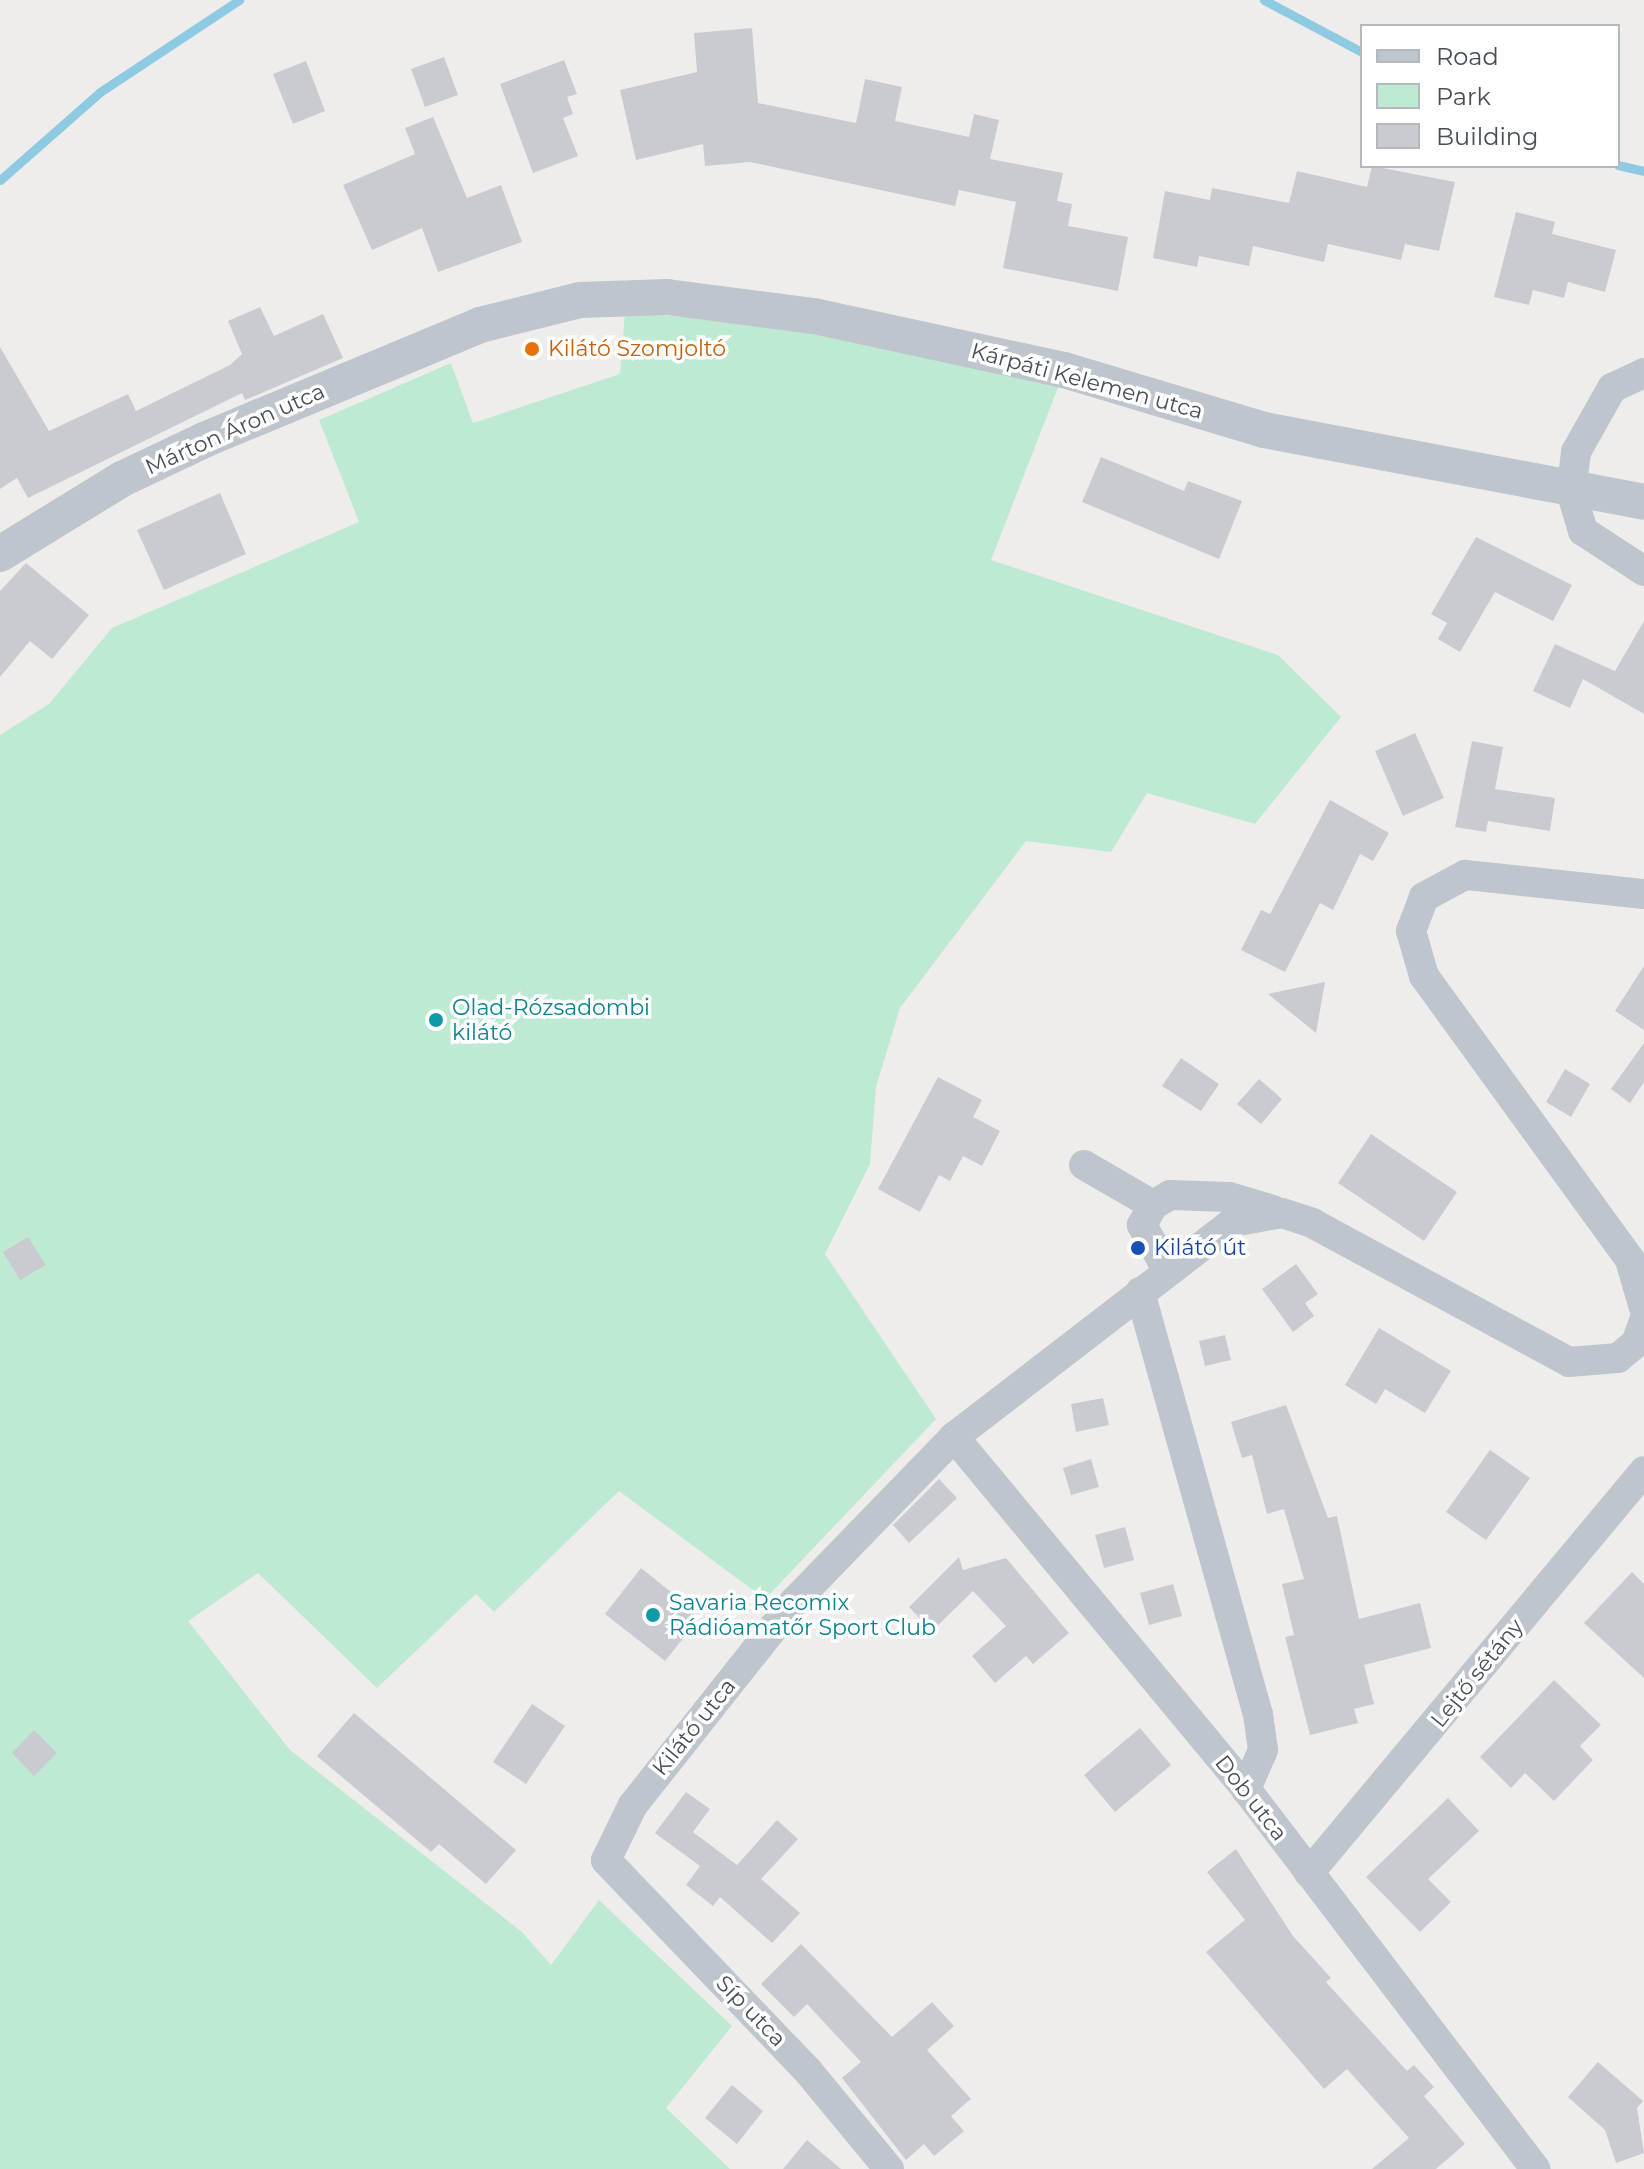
<!DOCTYPE html>
<html>
<head>
<meta charset="utf-8">
<style>
	body { margin:0 }
	#map { position:relative; width:1644px; height:2169px; overflow:hidden; background:#efedec; font-family:Montserrat,sans-serif }
	div>[style] { position:absolute }
	[style*='--x'] { left:calc(var(--x)*1px); top:calc(var(--y)*1px); width:calc(var(--w)*1px); rotate:calc(var(--a)*1deg) }
	.green>* { inset:0; background:#beead3 }
	.stream>* { height:9px; margin:-4.5px; padding:0 4.5px; transform-origin:4.5px; border-radius:4.5px; background:#8fcae3 }
	.building>* { inset:0; background:#cacbd1 }
	.minor>* { height:30px; margin:-15px; padding:0 15px; transform-origin:15px; border-radius:15px; background:#bfc5cd }
	.tertiary>* { height:36px; margin:-18px; padding:0 18px; transform-origin:18px; border-radius:18px; background:#bfc5cd }
	.dots>* { width:22px; height:22px; translate:-50% -50%; box-sizing:border-box; border:4px solid #fff; border-radius:50% }
	span { translate:-50% -50%; white-space:nowrap; text-align:center; line-height:1.15; -webkit-text-stroke:7px #fff; paint-order:stroke }
	.food-label { font-size:22px; color:#c56008 }
	.left { translate:0 -50%; text-align:left }
	.street-label { font-size:22px; color:#474e58 }
	.culture-label { font-size:22px; color:#0d838f }
	.transit-label { font-size:22px; color:#164399 }
	.legend { position:absolute; left:1360px; top:24px; width:260px; height:144px; box-sizing:border-box; background:#fff; border:2px solid #b5b8bc; margin:0; padding:10px 14px; list-style:none; font-size:24px; color:#474e58 }
	.legend li { display:flex; align-items:center; gap:16px; height:40px }
	.legend b { width:40px; border:2px solid #b5b8bc }
</style>
</head>
<body>
<div id="map">
	<div class="green">
		<i style="clip-path:polygon(625px 312px,806px 327px,1059px 385px,991px 560px,1278px 655px,1341px 717px,1255px 824px,1147px 793px,1111px 852px,1026px 841px,900px 1008px,876px 1087px,870px 1164px,825px 1254px,936px 1419px,765px 1599px,619px 1491px,494px 1612px,476px 1594px,377px 1688px,258px 1573px,188px 1621px,290px 1750px,522px 1932px,551px 1965px,599px 1900px,732px 2026px,666px 2108px,730px 2169px,0 2169px,0 735px,49px 704px,112px 628px,359px 522px,319px 420px,451px 363px,473px 423px,620px 374px)"></i>
	</div>
	<div class="stream">
		<i style="--x:1264;--y:0;--w:111;--a:28"></i>
		<i style="--x:1618;--y:165;--w:27;--a:13"></i>
		<i style="--x:0;--y:180;--w:133;--a:-41.3"></i>
		<i style="--x:100;--y:92;--w:167;--a:-33.5"></i>
	</div>
	<div class="building">
		<i style="clip-path:polygon(752px 28px,758px 103px,856px 123px,865px 79px,902px 87px,895px 121px,969px 137px,974px 114px,999px 120px,990px 159px,1063px 173px,1057px 201px,1072px 204px,1068px 226px,1128px 237px,1118px 291px,1003px 268px,1016px 202px,959px 190px,955px 206px,750px 162px,705px 166px,703px 144px,636px 160px,620px 90px,697px 72px,694px 33px)"></i>
		<i style="clip-path:polygon(444px 57px,458px 95px,425px 107px,411px 69px)"></i>
		<i style="clip-path:polygon(564px 60px,577px 94px,567px 97px,573px 114px,563px 118px,578px 156px,533px 173px,500px 84px)"></i>
		<i style="clip-path:polygon(306px 61px,325px 111px,293px 124px,273px 74px)"></i>
		<i style="clip-path:polygon(433px 117px,467px 198px,501px 185px,522px 242px,438px 272px,422px 228px,372px 250px,343px 185px,415px 154px,405px 128px)"></i>
		<i style="clip-path:polygon(1372px 166px,1455px 182px,1439px 251px,1405px 244px,1401px 260px,1328px 244px,1324px 262px,1253px 246px,1249px 266px,1199px 256px,1197px 267px,1153px 258px,1165px 191px,1210px 200px,1212px 188px,1289px 203px,1297px 171px,1367px 187px)"></i>
		<i style="clip-path:polygon(1516px 212px,1555px 222px,1552px 234px,1616px 250px,1605px 292px,1568px 282px,1564px 298px,1533px 290px,1529px 305px,1494px 297px)"></i>
		<i style="clip-path:polygon(260px 307px,274px 336px,323px 314px,343px 358px,245px 400px,242px 393px,28px 498px,17px 478px,0 489px,0 347px,49px 431px,128px 394px,136px 411px,230px 365px,242px 354px,228px 321px)"></i>
		<i style="clip-path:polygon(1101px 457px,1184px 491px,1188px 481px,1242px 501px,1219px 559px,1082px 502px)"></i>
		<i style="clip-path:polygon(220px 493px,246px 554px,164px 590px,137px 530px)"></i>
		<i style="clip-path:polygon(1476px 537px,1572px 585px,1553px 621px,1495px 592px,1460px 652px,1438px 639px,1447px 623px,1431px 614px)"></i>
		<i style="clip-path:polygon(26px 563px,89px 615px,52px 659px,30px 641px,0 677px,0 591px)"></i>
		<i style="clip-path:polygon(1644px 621px,1644px 714px,1583px 679px,1570px 708px,1533px 691px,1555px 644px,1615px 671px)"></i>
		<i style="clip-path:polygon(1415px 733px,1444px 798px,1403px 816px,1375px 751px)"></i>
		<i style="clip-path:polygon(1472px 741px,1503px 747px,1495px 789px,1555px 798px,1550px 831px,1488px 821px,1486px 832px,1455px 827px)"></i>
		<i style="clip-path:polygon(1330px 800px,1389px 833px,1373px 861px,1360px 854px,1333px 910px,1320px 903px,1285px 972px,1241px 950px,1261px 910px,1270px 914px)"></i>
		<i style="clip-path:polygon(1644px 966px,1644px 1030px,1615px 1011px)"></i>
		<i style="clip-path:polygon(1325px 982px,1316px 1033px,1268px 994px)"></i>
		<i style="clip-path:polygon(1644px 1043px,1644px 1082px,1630px 1103px,1611px 1089px)"></i>
		<i style="clip-path:polygon(1181px 1058px,1219px 1084px,1201px 1111px,1162px 1086px)"></i>
		<i style="clip-path:polygon(1565px 1069px,1590px 1084px,1571px 1117px,1546px 1102px)"></i>
		<i style="clip-path:polygon(938px 1077px,982px 1100px,973px 1117px,1000px 1131px,982px 1166px,963px 1156px,950px 1181px,939px 1175px,920px 1212px,878px 1189px)"></i>
		<i style="clip-path:polygon(1259px 1079px,1282px 1099px,1261px 1124px,1237px 1104px)"></i>
		<i style="clip-path:polygon(1371px 1134px,1457px 1192px,1424px 1241px,1338px 1183px)"></i>
		<i style="clip-path:polygon(28px 1237px,46px 1265px,20px 1280px,3px 1252px)"></i>
		<i style="clip-path:polygon(1296px 1264px,1318px 1294px,1305px 1303px,1314px 1316px,1293px 1332px,1262px 1289px)"></i>
		<i style="clip-path:polygon(1379px 1328px,1451px 1371px,1425px 1413px,1385px 1389px,1376px 1404px,1345px 1385px)"></i>
		<i style="clip-path:polygon(1225px 1335px,1231px 1360px,1205px 1366px,1199px 1341px)"></i>
		<i style="clip-path:polygon(1103px 1398px,1109px 1425px,1076px 1432px,1071px 1404px)"></i>
		<i style="clip-path:polygon(1286px 1405px,1328px 1518px,1337px 1516px,1359px 1619px,1420px 1603px,1431px 1648px,1364px 1665px,1374px 1704px,1354px 1709px,1358px 1723px,1310px 1735px,1285px 1637px,1294px 1635px,1282px 1584px,1304px 1579px,1284px 1509px,1267px 1514px,1252px 1455px,1242px 1458px,1231px 1422px)"></i>
		<i style="clip-path:polygon(1490px 1450px,1530px 1478px,1486px 1540px,1446px 1512px)"></i>
		<i style="clip-path:polygon(1091px 1459px,1099px 1487px,1071px 1495px,1063px 1468px)"></i>
		<i style="clip-path:polygon(939px 1479px,957px 1498px,909px 1543px,893px 1525px)"></i>
		<i style="clip-path:polygon(1125px 1527px,1134px 1560px,1104px 1568px,1095px 1535px)"></i>
		<i style="clip-path:polygon(959px 1557px,963px 1570px,1006px 1558px,1069px 1633px,1033px 1664px,1026px 1656px,995px 1683px,972px 1656px,1006px 1626px,973px 1591px,932px 1631px,909px 1607px)"></i>
		<i style="clip-path:polygon(641px 1568px,701px 1616px,665px 1661px,605px 1614px)"></i>
		<i style="clip-path:polygon(1632px 1572px,1644px 1584px,1644px 1678px,1584px 1623px)"></i>
		<i style="clip-path:polygon(1173px 1584px,1182px 1616px,1149px 1625px,1140px 1593px)"></i>
		<i style="clip-path:polygon(1554px 1680px,1601px 1725px,1580px 1746px,1593px 1760px,1554px 1801px,1525px 1773px,1511px 1788px,1480px 1757px)"></i>
		<i style="clip-path:polygon(532px 1704px,565px 1726px,526px 1784px,493px 1762px)"></i>
		<i style="clip-path:polygon(354px 1713px,516px 1850px,486px 1884px,439px 1844px,431px 1852px,317px 1756px)"></i>
		<i style="clip-path:polygon(1140px 1728px,1171px 1765px,1115px 1812px,1084px 1775px)"></i>
		<i style="clip-path:polygon(34px 1730px,57px 1753px,34px 1776px,12px 1753px)"></i>
		<i style="clip-path:polygon(686px 1792px,710px 1809px,693px 1832px,737px 1865px,777px 1820px,798px 1839px,761px 1879px,800px 1913px,772px 1943px,720px 1897px,713px 1906px,686px 1885px,700px 1866px,655px 1833px)"></i>
		<i style="clip-path:polygon(1448px 1798px,1479px 1831px,1428px 1879px,1451px 1902px,1420px 1932px,1366px 1877px)"></i>
		<i style="clip-path:polygon(1236px 1849px,1293px 1936px,1331px 1978px,1326px 1982px,1407px 2071px,1414px 2065px,1434px 2087px,1424px 2096px,1465px 2144px,1436px 2169px,1372px 2169px,1409px 2138px,1347px 2069px,1324px 2089px,1206px 1952px,1245px 1920px,1207px 1872px)"></i>
		<i style="clip-path:polygon(801px 1944px,892px 2037px,932px 2002px,954px 2026px,927px 2050px,971px 2099px,951px 2116px,964px 2131px,934px 2156px,924px 2144px,906px 2160px,842px 2078px,861px 2062px,807px 2004px,794px 2017px,761px 1984px)"></i>
		<i style="clip-path:polygon(1598px 2062px,1643px 2101px,1637px 2108px,1644px 2153px,1616px 2163px,1605px 2130px,1568px 2097px)"></i>
		<i style="clip-path:polygon(732px 2085px,763px 2111px,737px 2144px,705px 2118px)"></i>
		<i style="clip-path:polygon(807px 2140px,841px 2169px,783px 2169px)"></i>
	</div>
	<div class="minor">
		<i style="--x:1644;--y:373;--w:35;--a:155"></i>
		<i style="--x:1612;--y:388;--w:73;--a:119.4"></i>
		<i style="--x:1576;--y:452;--w:39;--a:97"></i>
		<i style="--x:1571;--y:491;--w:42;--a:73.3"></i>
		<i style="--x:1583;--y:531;--w:73;--a:33.3"></i>
		<i style="--x:1644;--y:894;--w:180;--a:-173.9"></i>
		<i style="--x:1465;--y:875;--w:47;--a:151.8"></i>
		<i style="--x:1424;--y:897;--w:36;--a:111"></i>
		<i style="--x:1411;--y:931;--w:47;--a:73.9"></i>
		<i style="--x:1424;--y:976;--w:351;--a:54"></i>
		<i style="--x:1630;--y:1260;--w:50;--a:73.7"></i>
		<i style="--x:1084;--y:1165;--w:80;--a:30.1"></i>
		<i style="--x:1168;--y:1271;--w:53;--a:-119.5"></i>
		<i style="--x:1142;--y:1225;--w:23;--a:-61"></i>
		<i style="--x:1153;--y:1205;--w:20;--a:-30"></i>
		<i style="--x:1170;--y:1195;--w:59;--a:1.9"></i>
		<i style="--x:1229;--y:1197;--w:46;--a:16.5"></i>
		<i style="--x:1140;--y:1292;--w:438;--a:74.4"></i>
		<i style="--x:1258;--y:1714;--w:36;--a:82"></i>
		<i style="--x:1263;--y:1750;--w:43;--a:113.6"></i>
		<i style="--x:954;--y:1437;--w:457;--a:50.3"></i>
		<i style="--x:1246;--y:1789;--w:478;--a:52.7"></i>
		<i style="--x:1309;--y:1873;--w:523;--a:-50.19"></i>
		<i style="--x:889;--y:2169;--w:127;--a:-129.6"></i>
		<i style="--x:808;--y:2071;--w:292;--a:-133.8"></i>
		<i style="--x:606;--y:1860;--w:61;--a:-63.9"></i>
		<i style="--x:633;--y:1805;--w:259;--a:-51.6"></i>
		<i style="--x:794;--y:1602;--w:230;--a:-45.9"></i>
		<i style="--x:954;--y:1437;--w:352;--a:-37.6"></i>
		<i style="--x:1233;--y:1222;--w:50;--a:-10.4"></i>
		<i style="--x:1282;--y:1213;--w:32;--a:18"></i>
		<i style="--x:1312;--y:1223;--w:292;--a:28.4"></i>
		<i style="--x:1569;--y:1362;--w:49;--a:-4.7"></i>
		<i style="--x:1618;--y:1358;--w:23;--a:-40"></i>
		<i style="--x:1636;--y:1343;--w:23;--a:-70"></i>
	</div>
	<div class="tertiary">
		<i style="--x:0;--y:554;--w:143;--a:-31.6"></i>
		<i style="--x:122;--y:479;--w:91;--a:-25.4"></i>
		<i style="--x:204;--y:440;--w:299;--a:-22.6"></i>
		<i style="--x:480;--y:325;--w:103;--a:-14"></i>
		<i style="--x:580;--y:300;--w:87;--a:-2"></i>
		<i style="--x:667;--y:297;--w:148;--a:7.4"></i>
		<i style="--x:814;--y:316;--w:256;--a:12.2"></i>
		<i style="--x:1064;--y:370;--w:209;--a:16.7"></i>
		<i style="--x:1264;--y:430;--w:387;--a:10.7"></i>
	</div>
	<div class="dots">
		<i style="left:532px;top:349px;background:#e8710a"></i>
		<i style="left:436px;top:1020px;background:#0f9aa8"></i>
		<i style="left:1138px;top:1248px;background:#1a4fb4"></i>
		<i style="left:653px;top:1615px;background:#0f9aa8"></i>
	</div>
	<div class="food-label">
		<span class="left" style="left:548px;top:349px">Kilátó Szomjoltó</span>
	</div>
	<div class="street-label">
		<span style="left:1087px;top:381px;rotate:15deg">Kárpáti Kelemen utca</span>
		<span style="left:235px;top:429px;rotate:-24deg">Márton Áron utca</span>
		<span style="left:1477px;top:1673px;rotate:-51deg">Lejtő sétány</span>
		<span style="left:694px;top:1727px;rotate:-51deg">Kilátó utca</span>
		<span style="left:1251px;top:1798px;rotate:52deg">Dob utca</span>
		<span style="left:751px;top:2011px;rotate:46deg">Síp utca</span>
	</div>
	<div class="culture-label">
		<span class="left" style="left:452px;top:1020px">Olad-Rózsadombi<br>kilátó</span>
		<span class="left" style="left:669px;top:1615px">Savaria Recomix<br>Rádióamatőr Sport Club</span>
	</div>
	<div class="transit-label">
		<span class="left" style="left:1154px;top:1248px">Kilátó út</span>
	</div>
	<ul class="legend">
	<li><b style="height:10px;background:#bfc5cd"></b>Road</li>
	<li><b style="height:22px;background:#beead3"></b>Park</li>
	<li><b style="height:22px;background:#cacbd1"></b>Building</li>
	</ul>
</div>
</body>
</html>
